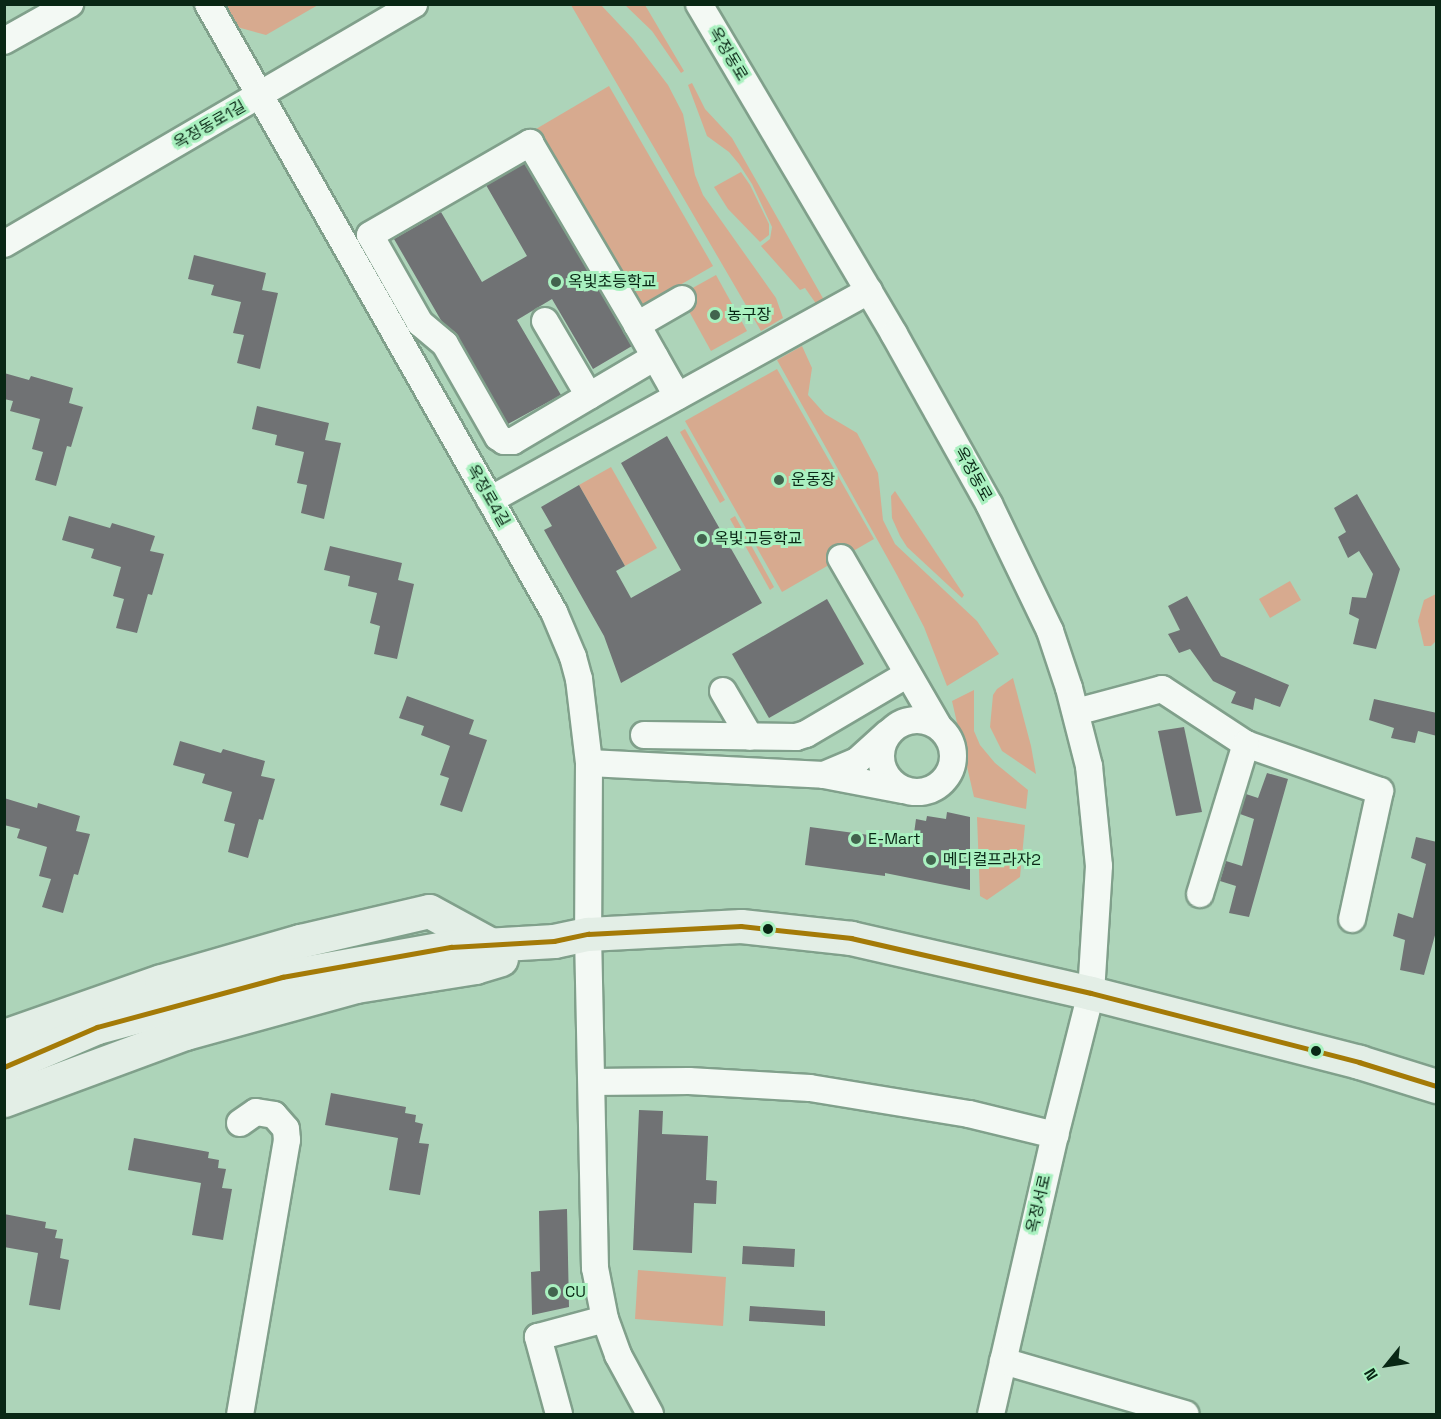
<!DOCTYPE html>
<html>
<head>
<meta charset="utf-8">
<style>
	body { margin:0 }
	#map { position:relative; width:1441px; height:1419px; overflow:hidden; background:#add4b9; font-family:"Space Grotesk","Noto Sans KR",sans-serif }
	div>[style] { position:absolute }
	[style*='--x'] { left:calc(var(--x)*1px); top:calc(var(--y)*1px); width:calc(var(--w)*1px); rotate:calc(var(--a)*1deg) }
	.green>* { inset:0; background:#d7aa8f }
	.building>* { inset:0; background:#707274 }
	.roads { filter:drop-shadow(2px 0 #80a08b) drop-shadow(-2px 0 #80a08b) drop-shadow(0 2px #80a08b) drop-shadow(0 -2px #80a08b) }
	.minor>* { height:26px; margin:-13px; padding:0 13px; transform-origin:13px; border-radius:13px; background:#f3f9f4 }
	.minor>.ring { margin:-13px; padding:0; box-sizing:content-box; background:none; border:26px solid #f3f9f4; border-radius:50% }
	.major>* { height:33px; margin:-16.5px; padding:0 16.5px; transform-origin:16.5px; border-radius:16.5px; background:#e3eee6 }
	.bus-1>* { height:4.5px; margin:-2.25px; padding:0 2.25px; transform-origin:2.25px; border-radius:2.25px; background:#a47a07 }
	.dots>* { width:16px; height:16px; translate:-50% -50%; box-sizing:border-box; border:3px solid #aaf1c0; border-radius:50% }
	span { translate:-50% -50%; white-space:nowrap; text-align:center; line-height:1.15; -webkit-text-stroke:6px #aaf1c0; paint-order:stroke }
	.street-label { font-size:16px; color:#092715 }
	.poi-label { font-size:16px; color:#092715 }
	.left { translate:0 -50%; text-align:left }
	.frame { position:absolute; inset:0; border:6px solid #092715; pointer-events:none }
	.north { position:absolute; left:1357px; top:1335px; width:60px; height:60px; -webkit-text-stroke:4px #aaf1c0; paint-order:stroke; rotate:240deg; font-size:16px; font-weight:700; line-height:24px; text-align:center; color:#092715 }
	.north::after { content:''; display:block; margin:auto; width:21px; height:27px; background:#092715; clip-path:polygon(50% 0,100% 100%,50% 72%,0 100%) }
</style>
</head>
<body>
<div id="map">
	<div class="green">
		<i style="clip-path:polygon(223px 5px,318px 5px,266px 35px,237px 27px)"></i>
		<i style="clip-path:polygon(571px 5px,601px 5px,633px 39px,668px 85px,683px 114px,695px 175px,703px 195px,776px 298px,783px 318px,761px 331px)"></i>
		<i style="clip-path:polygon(625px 5px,645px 5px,684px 71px,681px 73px,652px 31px)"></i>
		<i style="clip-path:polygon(692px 83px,705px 109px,732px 138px,824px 300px,817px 305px,805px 288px,800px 290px,761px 246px,770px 239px,772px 227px,752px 184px,739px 164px,729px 152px,707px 136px,688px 85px)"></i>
		<i style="clip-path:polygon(609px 86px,713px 266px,640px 308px,536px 129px)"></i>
		<i style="clip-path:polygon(741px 172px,750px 185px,769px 224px,769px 235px,760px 242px,728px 209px,714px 187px)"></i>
		<i style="clip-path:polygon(716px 275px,747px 331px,711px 351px,680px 295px)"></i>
		<i style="clip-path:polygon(802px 346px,812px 368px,808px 395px,825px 414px,857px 433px,878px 473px,883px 520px,895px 544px,977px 621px,999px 654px,947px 686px,924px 627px,897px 575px,777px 360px)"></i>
		<i style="clip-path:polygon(777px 369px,874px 539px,782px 592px,685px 421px)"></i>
		<i style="clip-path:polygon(685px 429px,725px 500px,720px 503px,680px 432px)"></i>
		<i style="clip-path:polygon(611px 467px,657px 548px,625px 566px,579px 485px)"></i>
		<i style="clip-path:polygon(895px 491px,964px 595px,962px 598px,907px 547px,900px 536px,892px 518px,891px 496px)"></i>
		<i style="clip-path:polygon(735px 516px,774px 587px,770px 590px,730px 519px)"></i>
		<i style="clip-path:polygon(1290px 581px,1301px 600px,1270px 618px,1259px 599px)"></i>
		<i style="clip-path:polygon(1436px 594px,1436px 641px,1431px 646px,1424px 646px,1418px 621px,1424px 600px)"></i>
		<i style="clip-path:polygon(1013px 678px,1031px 746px,1036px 774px,1002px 751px,990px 727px,993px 695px,997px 689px)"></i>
		<i style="clip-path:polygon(974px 690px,974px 731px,980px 745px,995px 763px,1028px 790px,1026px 809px,974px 797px,952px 701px)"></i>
		<i style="clip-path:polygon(977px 817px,1025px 825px,1020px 877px,987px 900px,980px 896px)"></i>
		<i style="clip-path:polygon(638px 1270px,726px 1277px,723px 1326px,635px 1319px)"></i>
	</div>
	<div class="building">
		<i style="clip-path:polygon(525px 163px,632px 346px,593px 369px,552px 299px,517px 320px,561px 395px,508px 424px,458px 337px,442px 322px,394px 239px,441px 212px,482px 282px,527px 256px,486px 185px)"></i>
		<i style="clip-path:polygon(194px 255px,266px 273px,262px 290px,278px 293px,260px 369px,237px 363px,244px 335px,233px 333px,241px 302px,211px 295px,214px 285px,188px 279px)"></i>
		<i style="clip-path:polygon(4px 373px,29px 380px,31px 376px,73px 388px,69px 403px,83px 407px,71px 447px,67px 446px,56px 486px,35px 480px,43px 452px,32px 449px,40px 419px,10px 411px,13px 401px,4px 399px)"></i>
		<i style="clip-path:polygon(257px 406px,329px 423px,325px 440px,341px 443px,324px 519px,301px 513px,307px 485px,297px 483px,304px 452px,275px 445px,277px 435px,252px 429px)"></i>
		<i style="clip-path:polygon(667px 436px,762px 603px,621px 683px,604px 636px,544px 530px,552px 526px,541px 507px,579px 485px,625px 566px,616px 571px,631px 598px,681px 570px,621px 463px)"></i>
		<i style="clip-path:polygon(1357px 494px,1400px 569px,1376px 649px,1353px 644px,1359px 619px,1349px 614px,1352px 597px,1366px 598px,1373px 574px,1359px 551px,1348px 558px,1338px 537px,1346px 532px,1334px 508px)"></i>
		<i style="clip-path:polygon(69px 516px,110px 528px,112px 523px,155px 536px,150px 551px,164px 554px,152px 595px,148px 594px,137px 633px,116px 628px,124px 599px,113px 596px,121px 567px,91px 558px,94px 549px,62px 540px)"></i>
		<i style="clip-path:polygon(330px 546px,402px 563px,398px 580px,414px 584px,397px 659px,374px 654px,380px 626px,370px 623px,377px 593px,348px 586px,350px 576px,324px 570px)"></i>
		<i style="clip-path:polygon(1187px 596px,1221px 656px,1289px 685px,1280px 707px,1255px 698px,1253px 710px,1231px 703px,1236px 692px,1213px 681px,1190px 649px,1179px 653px,1168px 634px,1180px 630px,1168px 606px)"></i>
		<i style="clip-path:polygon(827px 599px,864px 664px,769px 718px,732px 654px)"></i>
		<i style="clip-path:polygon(407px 696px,474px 720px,469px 734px,487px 740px,462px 812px,440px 805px,449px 778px,440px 775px,450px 746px,421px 735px,424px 726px,399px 718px)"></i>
		<i style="clip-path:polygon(1374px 699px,1437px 713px,1437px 736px,1418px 731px,1415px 743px,1391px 738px,1394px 728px,1369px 720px)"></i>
		<i style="clip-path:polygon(1184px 727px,1202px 812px,1176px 816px,1158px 731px)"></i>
		<i style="clip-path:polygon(180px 741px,221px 753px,223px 749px,265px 761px,261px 776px,275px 779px,263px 820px,259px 819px,248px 858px,228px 852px,235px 824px,224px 821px,232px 792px,202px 783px,205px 774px,173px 765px)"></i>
		<i style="clip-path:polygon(1267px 773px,1288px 779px,1249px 917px,1229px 913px,1236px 886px,1220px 881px,1226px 861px,1242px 866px,1254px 819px,1240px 814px,1246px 794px,1258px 798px)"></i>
		<i style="clip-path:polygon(4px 798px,37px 808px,38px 803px,80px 816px,76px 831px,90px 834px,78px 875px,74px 874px,63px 913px,42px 907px,51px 879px,39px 876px,47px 847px,17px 838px,20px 829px,4px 825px)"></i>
		<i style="clip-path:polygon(947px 812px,970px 817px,970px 890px,885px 873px,885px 876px,805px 865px,810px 827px,913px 841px,916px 819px,926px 821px,927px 816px,946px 819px)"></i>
		<i style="clip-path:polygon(1416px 837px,1437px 842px,1437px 928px,1424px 975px,1400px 970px,1405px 940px,1393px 936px,1398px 913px,1413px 918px,1426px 864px,1411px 858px)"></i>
		<i style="clip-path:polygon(331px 1093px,406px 1107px,405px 1113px,416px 1115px,415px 1122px,423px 1124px,419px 1143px,429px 1144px,420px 1195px,389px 1190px,398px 1138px,325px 1125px)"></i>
		<i style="clip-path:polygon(639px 1110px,663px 1111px,662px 1134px,708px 1136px,706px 1180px,717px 1181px,716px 1204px,694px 1203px,692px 1253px,633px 1250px)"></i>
		<i style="clip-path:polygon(134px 1138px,209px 1152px,208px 1158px,219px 1160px,218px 1168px,226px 1169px,222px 1188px,232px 1189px,223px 1240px,192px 1235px,201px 1183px,128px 1170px)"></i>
		<i style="clip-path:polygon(567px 1209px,569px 1307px,532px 1315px,531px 1272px,540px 1271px,539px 1211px)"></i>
		<i style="clip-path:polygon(4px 1214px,46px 1222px,45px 1228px,57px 1230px,55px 1238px,63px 1239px,60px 1258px,69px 1260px,60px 1310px,29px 1305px,38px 1253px,4px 1247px)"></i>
		<i style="clip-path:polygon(743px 1246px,795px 1249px,794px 1267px,742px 1264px)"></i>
		<i style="clip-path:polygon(750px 1306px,825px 1311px,825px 1326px,749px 1321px)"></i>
	</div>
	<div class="roads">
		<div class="minor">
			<i style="--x:208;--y:4;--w:700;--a:60.36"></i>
			<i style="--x:554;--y:612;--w:49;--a:67.1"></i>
			<i style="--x:573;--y:657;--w:23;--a:75"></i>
			<i style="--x:579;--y:679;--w:85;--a:83.2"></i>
			<i style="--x:589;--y:763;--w:171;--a:90.3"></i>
			<i style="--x:588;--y:934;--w:334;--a:88.8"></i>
			<i style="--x:595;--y:1268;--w:52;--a:78.9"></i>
			<i style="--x:605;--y:1319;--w:38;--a:70"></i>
			<i style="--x:618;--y:1355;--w:67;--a:61.5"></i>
			<i style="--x:699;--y:4;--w:383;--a:59.4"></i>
			<i style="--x:894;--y:334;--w:195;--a:60.8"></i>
			<i style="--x:989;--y:504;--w:141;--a:64.3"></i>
			<i style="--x:1050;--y:631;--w:60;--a:71.6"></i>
			<i style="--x:1069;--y:688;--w:81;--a:75.6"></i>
			<i style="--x:1089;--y:766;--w:100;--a:84.3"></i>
			<i style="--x:1099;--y:866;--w:127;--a:93.6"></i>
			<i style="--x:1091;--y:993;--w:146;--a:104.2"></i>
			<i style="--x:1055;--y:1135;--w:286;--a:102.9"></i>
			<i style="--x:4;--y:41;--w:76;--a:-29.3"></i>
			<i style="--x:4;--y:244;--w:475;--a:-30.3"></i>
			<i style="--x:545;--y:321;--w:87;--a:59.6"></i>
			<i style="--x:637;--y:325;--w:52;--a:-30"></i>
			<i style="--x:655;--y:357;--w:165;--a:149.4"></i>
			<i style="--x:513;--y:441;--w:9;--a:180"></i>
			<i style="--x:504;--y:441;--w:7;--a:-146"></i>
			<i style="--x:498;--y:437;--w:107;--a:-119.7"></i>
			<i style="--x:445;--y:344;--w:33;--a:-140"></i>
			<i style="--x:420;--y:323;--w:101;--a:-119.6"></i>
			<i style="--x:370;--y:235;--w:185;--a:-29.9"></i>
			<i style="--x:530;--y:143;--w:211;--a:59.5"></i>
			<i style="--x:637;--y:325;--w:69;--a:60.5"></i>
			<i style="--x:671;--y:385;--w:13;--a:61"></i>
			<i style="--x:490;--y:500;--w:433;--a:-28.9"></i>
			<i style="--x:841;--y:558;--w:195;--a:59.9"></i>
			<i style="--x:723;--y:691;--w:53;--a:59.6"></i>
			<i style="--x:1076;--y:712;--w:89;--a:-15"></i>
			<i style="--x:1162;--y:689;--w:100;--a:33.2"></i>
			<i style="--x:1246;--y:744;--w:142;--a:19.3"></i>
			<i style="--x:1380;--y:791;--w:131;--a:102.3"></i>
			<i class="ring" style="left:881px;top:720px;width:46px;height:46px"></i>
			<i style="--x:888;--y:733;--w:42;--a:137.9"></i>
			<i style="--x:857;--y:761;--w:36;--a:157"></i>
			<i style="--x:824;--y:775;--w:80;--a:10.8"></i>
			<i style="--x:644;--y:735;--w:152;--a:0.8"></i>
			<i style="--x:796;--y:737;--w:10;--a:-17"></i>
			<i style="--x:806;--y:734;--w:118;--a:-30.5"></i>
			<i style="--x:589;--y:763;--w:235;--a:2.9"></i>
			<i style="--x:1200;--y:894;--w:157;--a:-73"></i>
			<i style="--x:592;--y:1082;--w:97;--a:-0.6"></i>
			<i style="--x:689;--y:1081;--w:121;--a:3.3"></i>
			<i style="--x:810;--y:1088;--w:161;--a:9.3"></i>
			<i style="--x:969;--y:1114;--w:89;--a:13.7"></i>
			<i style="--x:240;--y:1123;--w:19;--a:-35"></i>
			<i style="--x:256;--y:1112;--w:18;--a:9"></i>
			<i style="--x:274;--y:1115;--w:18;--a:49"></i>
			<i style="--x:286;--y:1129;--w:11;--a:85"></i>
			<i style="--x:287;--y:1140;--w:278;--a:99.7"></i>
			<i style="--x:1003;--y:1361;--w:190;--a:16.2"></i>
			<i style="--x:559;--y:1414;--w:80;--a:-105.3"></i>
			<i style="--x:538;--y:1337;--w:69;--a:-15"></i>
		</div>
		<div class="major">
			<i style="--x:4;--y:1036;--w:166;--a:-19.3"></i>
			<i style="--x:161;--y:981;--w:145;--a:-16.1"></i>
			<i style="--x:300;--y:941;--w:132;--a:-13.1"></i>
			<i style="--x:429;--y:911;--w:71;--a:28.7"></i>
			<i style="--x:4;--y:1067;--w:101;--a:-23.3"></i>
			<i style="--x:97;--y:1027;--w:192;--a:-15.1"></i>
			<i style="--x:282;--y:977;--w:172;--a:-10.1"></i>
			<i style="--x:451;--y:947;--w:103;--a:-3.3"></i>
			<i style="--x:554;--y:941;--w:35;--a:-12"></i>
			<i style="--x:588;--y:934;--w:153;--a:-3"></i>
			<i style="--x:741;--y:926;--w:111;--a:6.2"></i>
			<i style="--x:851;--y:938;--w:246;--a:12.9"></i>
			<i style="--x:1091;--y:993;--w:277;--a:14.4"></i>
			<i style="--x:1359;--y:1062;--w:81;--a:17.3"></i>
			<i style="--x:4;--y:1100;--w:193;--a:-20.3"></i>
			<i style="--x:185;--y:1033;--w:177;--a:-15.4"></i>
			<i style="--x:356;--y:986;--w:121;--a:-9.1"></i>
			<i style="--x:475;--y:967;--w:27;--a:-17"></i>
		</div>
	</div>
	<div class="bus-1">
		<i style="--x:4;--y:1067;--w:101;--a:-23.3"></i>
		<i style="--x:97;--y:1027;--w:192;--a:-15.1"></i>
		<i style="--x:282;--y:977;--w:172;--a:-10.1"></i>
		<i style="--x:451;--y:947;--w:103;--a:-3.3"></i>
		<i style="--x:554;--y:941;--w:35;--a:-12"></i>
		<i style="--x:588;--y:934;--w:153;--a:-3"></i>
		<i style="--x:741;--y:926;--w:111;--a:6.2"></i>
		<i style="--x:851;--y:938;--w:246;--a:12.9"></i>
		<i style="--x:1091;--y:993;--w:277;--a:14.4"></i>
		<i style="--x:1359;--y:1062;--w:81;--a:17.3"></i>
	</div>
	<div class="dots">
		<i style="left:556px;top:282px;background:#42644e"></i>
		<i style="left:715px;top:315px;background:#42644e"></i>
		<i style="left:779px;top:480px;background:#42644e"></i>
		<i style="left:702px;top:539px;background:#42644e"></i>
		<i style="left:856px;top:839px;background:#42644e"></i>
		<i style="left:931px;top:860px;background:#42644e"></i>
		<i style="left:768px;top:929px;background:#092715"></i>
		<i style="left:1316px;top:1051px;background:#092715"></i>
		<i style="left:553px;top:1292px;background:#42644e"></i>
	</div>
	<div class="street-label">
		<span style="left:728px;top:54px;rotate:59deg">옥정동로</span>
		<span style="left:210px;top:125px;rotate:-30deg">옥정동로1길</span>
		<span style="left:973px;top:474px;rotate:61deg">옥정동로</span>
		<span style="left:488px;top:496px;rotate:60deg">옥정로4길</span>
		<span style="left:1039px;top:1204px;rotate:-77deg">옥정서로</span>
	</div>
	<div class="poi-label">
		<span class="left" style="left:568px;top:282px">옥빛초등학교</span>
		<span class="left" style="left:727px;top:315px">농구장</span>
		<span class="left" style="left:791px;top:480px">운동장</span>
		<span class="left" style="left:714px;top:539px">옥빛고등학교</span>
		<span class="left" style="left:868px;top:839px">E-Mart</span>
		<span class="left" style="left:943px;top:860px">메디컬프라자2</span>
		<span class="left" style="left:565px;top:1292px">CU</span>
	</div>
	<div class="frame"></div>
	<div class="north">N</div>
</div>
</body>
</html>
